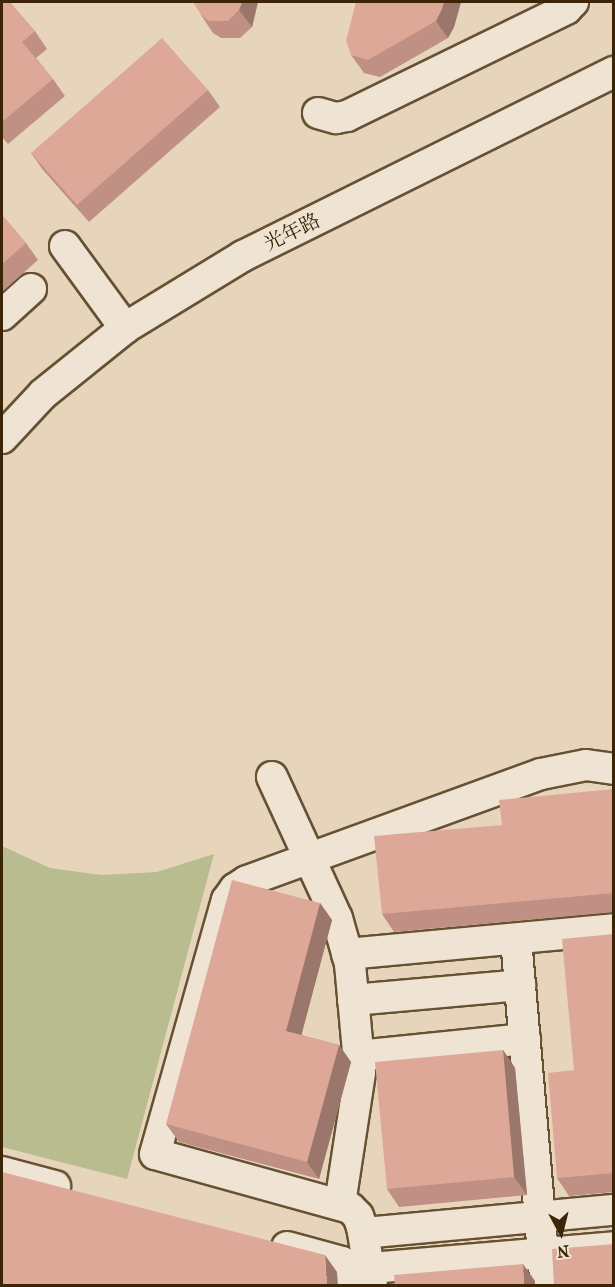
<!DOCTYPE html>
<html>
<head>
<meta charset="utf-8">
<style>
	body { margin:0 }
	#map { position:relative; width:615px; height:1287px; overflow:hidden; background:#e6d5bb; font-family:"IM FELL French Canon","Noto Serif SC",serif }
	div>[style] { position:absolute }
	[style*='--x'] { left:calc(var(--x)*1px); top:calc(var(--y)*1px); width:calc(var(--w)*1px); rotate:calc(var(--a)*1deg) }
	.green>* { inset:0; background:#b8bc8e }
	.roads { filter:drop-shadow(2px 0 #665133) drop-shadow(-2px 0 #665133) drop-shadow(0 2px #665133) drop-shadow(0 -2px #665133) }
	.minor>* { height:30px; margin:-15px; padding:0 15px; transform-origin:15px; border-radius:15px; background:#efe4d3 }
	.wall>* { inset:0; background:#bf9083 }
	.shaded-wall>* { inset:0; background:#9b766a }
	.building>* { inset:0; background:#dea898 }
	span { translate:-50% -50%; white-space:nowrap; text-align:center; line-height:1.15; -webkit-text-stroke:6px #efe4d3; paint-order:stroke }
	.street-label { font-size:20px; color:#3b2506 }
	.frame { position:absolute; inset:0; border:3px solid #3b2506; pointer-events:none }
	.north { position:absolute; left:531px; top:1203px; width:60px; height:60px; -webkit-text-stroke:4px #efe4d3; paint-order:stroke; rotate:173deg; font-size:16px; font-weight:700; line-height:24px; text-align:center; color:#3b2506 }
	.north::after { content:''; display:block; margin:auto; width:21px; height:27px; background:#3b2506; clip-path:polygon(50% 0,100% 100%,50% 72%,0 100%) }
</style>
</head>
<body>
<div id="map">
	<div class="green">
		<i style="clip-path:polygon(2px 846px,50px 868px,101px 875px,157px 872px,214px 854px,127px 1179px,2px 1147px)"></i>
	</div>
	<div class="roads">
		<div class="minor">
			<i style="--x:318;--y:113;--w:19;--a:16"></i>
			<i style="--x:336;--y:118;--w:11;--a:-10"></i>
			<i style="--x:347;--y:116;--w:244;--a:-26"></i>
			<i style="--x:566;--y:9;--w:10;--a:-45"></i>
			<i style="--x:65;--y:246;--w:102;--a:53.8"></i>
			<i style="--x:2;--y:315;--w:39;--a:-42"></i>
			<i style="--x:2;--y:438;--w:60;--a:-47"></i>
			<i style="--x:43;--y:394;--w:105;--a:-38.8"></i>
			<i style="--x:125;--y:328;--w:138;--a:-31.4"></i>
			<i style="--x:243;--y:256;--w:414;--a:-26.4"></i>
			<i style="--x:272;--y:777;--w:155;--a:65.3"></i>
			<i style="--x:337;--y:918;--w:48;--a:74.2"></i>
			<i style="--x:350;--y:964;--w:109;--a:84.8"></i>
			<i style="--x:360;--y:1073;--w:132;--a:98.7"></i>
			<i style="--x:516;--y:939;--w:348;--a:85.1"></i>
			<i style="--x:347;--y:954;--w:268;--a:-5.3"></i>
			<i style="--x:353;--y:1000;--w:168;--a:-5.1"></i>
			<i style="--x:358;--y:1056;--w:168;--a:-5.8"></i>
			<i style="--x:2;--y:1172;--w:55;--a:14.8"></i>
			<i style="--x:364;--y:1233;--w:251;--a:-5.3"></i>
			<i style="--x:287;--y:1247;--w:57;--a:15.3"></i>
			<i style="--x:342;--y:1262;--w:25;--a:76"></i>
			<i style="--x:371;--y:1268;--w:244;--a:-4.9"></i>
			<i style="--x:372;--y:1286;--w:60;--a:-99.6"></i>
			<i style="--x:362;--y:1227;--w:12;--a:-110"></i>
			<i style="--x:358;--y:1216;--w:11;--a:-135"></i>
			<i style="--x:350;--y:1208;--w:202;--a:-164.5"></i>
			<i style="--x:155;--y:1154;--w:264;--a:-74.2"></i>
			<i style="--x:227;--y:900;--w:14;--a:-54"></i>
			<i style="--x:235;--y:889;--w:14;--a:-34"></i>
			<i style="--x:247;--y:881;--w:313;--a:-20"></i>
			<i style="--x:541;--y:774;--w:46;--a:-11.3"></i>
			<i style="--x:586;--y:765;--w:28;--a:8"></i>
		</div>
	</div>
	<div class="wall">
		<i style="clip-path:polygon(2px 2px,35px 31px,47px 49px,36px 58px,53px 79px,65px 96px,8px 144px,2px 137px)"></i>
		<i style="clip-path:polygon(258px 2px,252px 27px,240px 38px,221px 38px,213px 33px,201px 15px)"></i>
		<i style="clip-path:polygon(356px 2px,461px 2px,454px 27px,448px 38px,380px 77px,364px 73px,351px 55px)"></i>
		<i style="clip-path:polygon(208px 90px,220px 107px,89px 222px,43px 170px,31px 153px)"></i>
		<i style="clip-path:polygon(2px 215px,26px 243px,38px 260px,2px 292px)"></i>
		<i style="clip-path:polygon(614px 789px,614px 912px,394px 932px,382px 914px,502px 825px)"></i>
		<i style="clip-path:polygon(320px 903px,332px 920px,301px 1035px,339px 1045px,351px 1062px,319px 1179px,179px 1142px,166px 1124px)"></i>
		<i style="clip-path:polygon(614px 934px,614px 1192px,569px 1196px,557px 1178px)"></i>
		<i style="clip-path:polygon(503px 1050px,515px 1068px,527px 1195px,399px 1207px,387px 1189px)"></i>
	</div>
	<div class="shaded-wall">
		<i style="clip-path:polygon(242px 2px,258px 2px,252px 27px,239px 10px)"></i>
		<i style="clip-path:polygon(444px 2px,461px 2px,454px 27px,448px 38px,436px 21px)"></i>
		<i style="clip-path:polygon(320px 903px,332px 920px,298px 1048px,286px 1031px)"></i>
		<i style="clip-path:polygon(339px 1045px,351px 1062px,319px 1179px,307px 1162px)"></i>
		<i style="clip-path:polygon(503px 1050px,515px 1068px,527px 1195px,514px 1177px)"></i>
		<i style="clip-path:polygon(325px 1255px,337px 1272px,338px 1286px,327px 1286px)"></i>
		<i style="clip-path:polygon(523px 1264px,535px 1281px,535px 1286px,524px 1286px)"></i>
	</div>
	<div class="building">
		<i style="clip-path:polygon(2px 2px,10px 2px,35px 31px,22px 42px,53px 79px,2px 122px)"></i>
		<i style="clip-path:polygon(193px 2px,242px 2px,239px 10px,228px 21px,209px 21px,201px 15px)"></i>
		<i style="clip-path:polygon(356px 2px,444px 2px,442px 9px,436px 21px,368px 60px,351px 55px,346px 41px)"></i>
		<i style="clip-path:polygon(162px 38px,208px 90px,77px 205px,31px 153px)"></i>
		<i style="clip-path:polygon(2px 215px,26px 243px,2px 264px)"></i>
		<i style="clip-path:polygon(614px 789px,614px 893px,382px 914px,374px 836px,502px 825px,499px 800px)"></i>
		<i style="clip-path:polygon(232px 880px,320px 903px,286px 1031px,339px 1045px,307px 1162px,166px 1124px)"></i>
		<i style="clip-path:polygon(614px 934px,614px 1173px,557px 1178px,548px 1073px,574px 1070px,562px 939px)"></i>
		<i style="clip-path:polygon(503px 1050px,514px 1177px,387px 1189px,375px 1062px)"></i>
		<i style="clip-path:polygon(2px 1172px,325px 1255px,327px 1286px,2px 1286px)"></i>
		<i style="clip-path:polygon(614px 1244px,614px 1286px,554px 1286px,552px 1249px)"></i>
		<i style="clip-path:polygon(523px 1264px,524px 1286px,395px 1286px,394px 1275px)"></i>
	</div>
	<div class="street-label">
		<span style="left:292px;top:232px;rotate:-26deg">光年路</span>
	</div>
	<div class="frame"></div>
	<div class="north">N</div>
</div>
</body>
</html>
